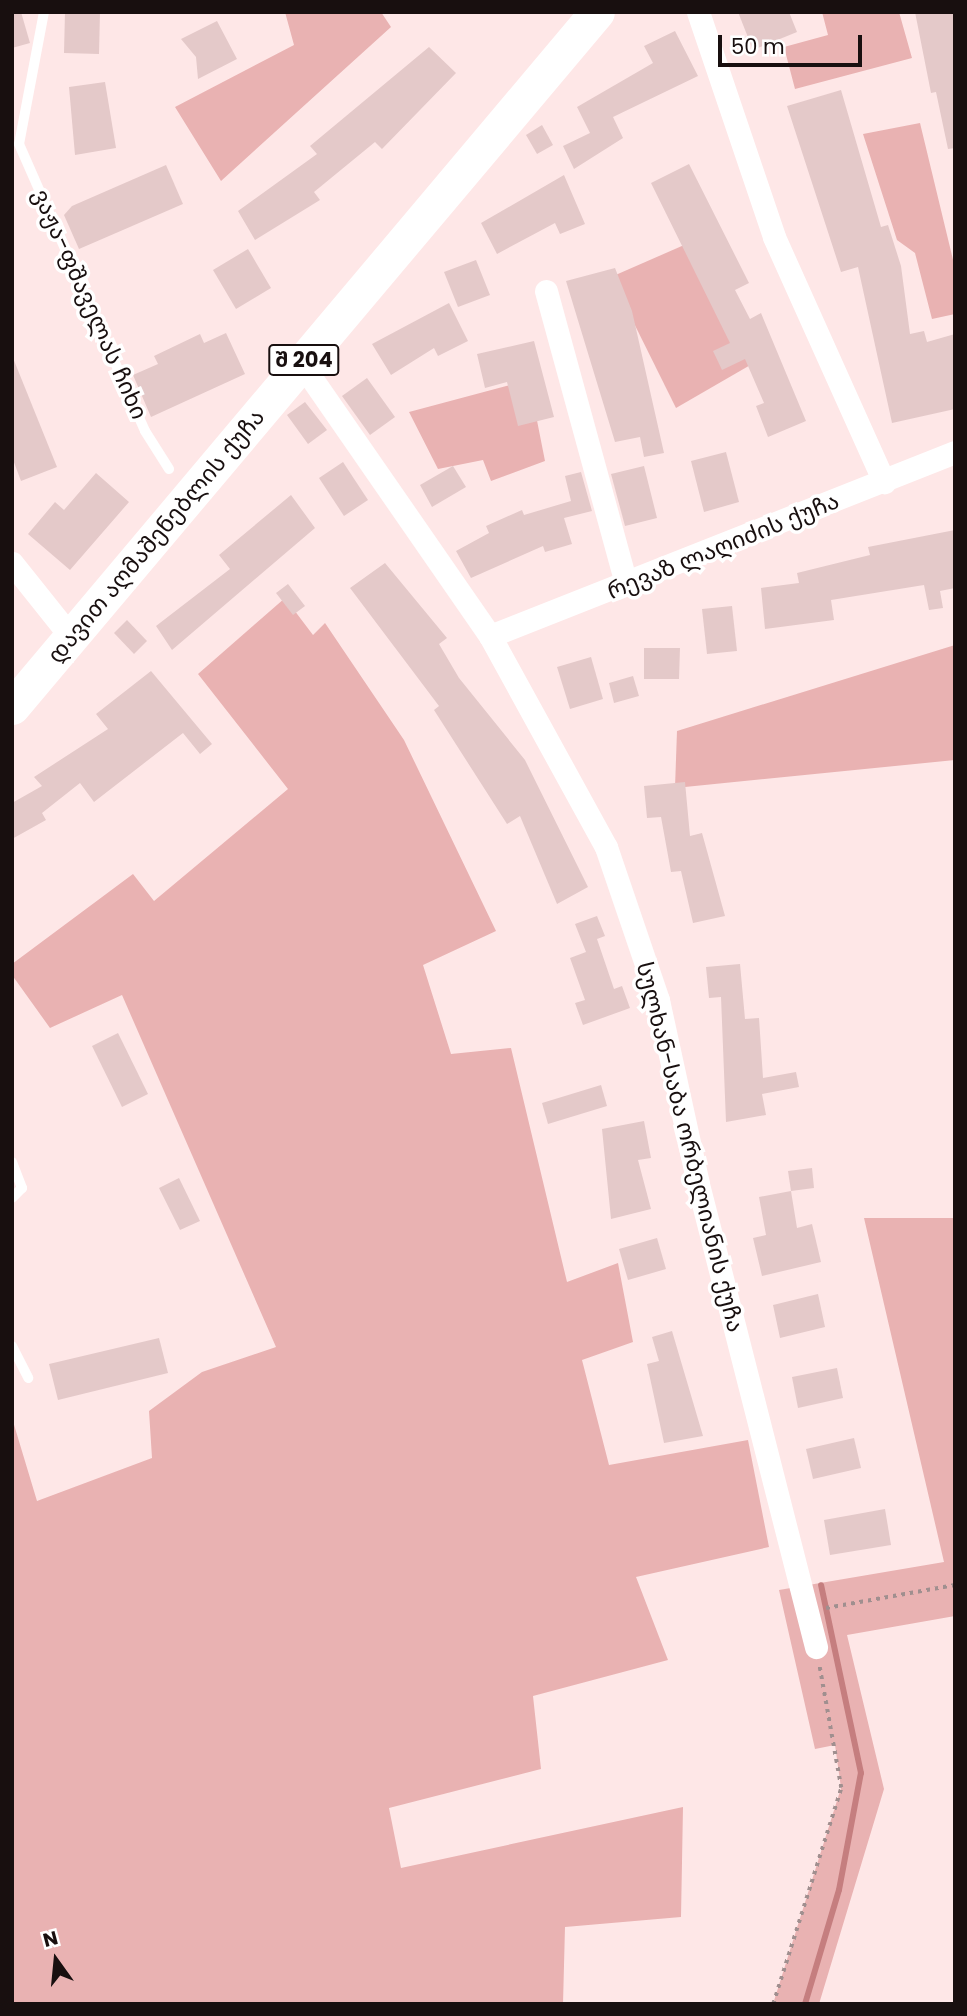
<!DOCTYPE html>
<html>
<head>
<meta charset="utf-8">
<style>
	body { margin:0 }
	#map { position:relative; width:967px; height:2016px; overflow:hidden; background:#fee7e7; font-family:Poppins,"Noto Sans Georgian",sans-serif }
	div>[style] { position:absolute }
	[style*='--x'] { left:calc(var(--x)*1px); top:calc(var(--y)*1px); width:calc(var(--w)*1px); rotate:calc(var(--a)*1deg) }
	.green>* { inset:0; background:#e9b2b2 }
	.stream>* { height:6px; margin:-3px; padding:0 3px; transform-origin:3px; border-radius:3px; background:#c57e7f }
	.building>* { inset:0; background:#e4c9c9 }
	.path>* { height:3.5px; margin-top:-1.75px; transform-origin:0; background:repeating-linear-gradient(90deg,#a08f8f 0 3.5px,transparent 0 8.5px) }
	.service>* { height:10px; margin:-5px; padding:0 5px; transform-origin:5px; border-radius:5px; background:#fff }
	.minor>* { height:23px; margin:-11.5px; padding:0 11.5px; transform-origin:11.5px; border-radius:11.5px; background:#fff }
	.primary>* { height:35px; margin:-17.5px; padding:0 17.5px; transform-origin:17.5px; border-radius:17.5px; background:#fff }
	span { translate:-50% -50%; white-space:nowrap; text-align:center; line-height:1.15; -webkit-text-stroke:7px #fff; paint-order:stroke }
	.shield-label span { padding:2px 5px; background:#fff; border:2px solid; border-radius:5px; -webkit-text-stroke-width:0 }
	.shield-label { font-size:21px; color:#180f0f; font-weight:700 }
	.street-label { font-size:23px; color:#180f0f }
	.frame { position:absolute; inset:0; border:14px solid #180f0f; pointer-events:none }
	.north { position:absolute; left:21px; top:1925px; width:70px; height:70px; -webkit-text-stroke:5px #fff; paint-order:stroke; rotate:345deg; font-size:19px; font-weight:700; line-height:28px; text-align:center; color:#180f0f }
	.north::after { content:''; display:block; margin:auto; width:24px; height:32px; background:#180f0f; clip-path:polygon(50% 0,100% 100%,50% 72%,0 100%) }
	.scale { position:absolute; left:718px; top:35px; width:144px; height:32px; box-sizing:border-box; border:4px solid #180f0f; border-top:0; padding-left:9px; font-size:21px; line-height:24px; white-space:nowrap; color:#180f0f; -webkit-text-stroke:5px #fff; paint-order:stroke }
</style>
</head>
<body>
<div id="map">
	<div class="green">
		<i style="clip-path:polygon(285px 12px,381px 12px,391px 27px,221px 181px,175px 107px,294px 45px)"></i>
		<i style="clip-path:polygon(822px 12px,899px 12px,912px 58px,795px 89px,784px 47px,828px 35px)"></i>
		<i style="clip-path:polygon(920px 123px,955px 268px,955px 314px,932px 319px,915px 253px,897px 240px,863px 134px)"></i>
		<i style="clip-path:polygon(691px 242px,759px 360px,676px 408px,611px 277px)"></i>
		<i style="clip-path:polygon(529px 380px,545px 461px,491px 481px,483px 460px,438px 469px,409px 412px)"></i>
		<i style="clip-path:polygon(285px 598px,313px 635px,325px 623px,404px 740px,496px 931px,423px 965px,451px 1054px,511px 1048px,567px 1282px,618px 1263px,633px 1342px,582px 1360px,609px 1465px,748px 1440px,769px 1547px,636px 1577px,668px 1660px,533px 1696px,541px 1769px,389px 1808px,401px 1868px,683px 1807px,681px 1917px,565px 1927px,563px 2004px,12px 2004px,12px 1418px,37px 1501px,152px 1458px,149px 1411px,202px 1372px,276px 1347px,122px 995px,50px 1028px,12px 975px,12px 964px,133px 874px,154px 901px,288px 789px,198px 674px)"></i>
		<i style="clip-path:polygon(955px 645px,955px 760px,675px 788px,677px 731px)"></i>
		<i style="clip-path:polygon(864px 1218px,955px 1218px,955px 1616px,847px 1635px,884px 1789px,819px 2004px,773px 2004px,841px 1788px,835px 1745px,815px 1749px,779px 1590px,944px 1562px)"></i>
	</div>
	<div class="stream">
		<i style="--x:805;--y:2004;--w:119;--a:-73.4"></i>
		<i style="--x:839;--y:1890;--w:119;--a:-79.4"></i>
		<i style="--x:861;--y:1773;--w:192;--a:-102"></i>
	</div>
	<div class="building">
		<i style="clip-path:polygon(12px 12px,21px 12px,30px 43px,12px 48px)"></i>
		<i style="clip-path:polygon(65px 12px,100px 12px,99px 54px,64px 53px)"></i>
		<i style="clip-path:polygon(738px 12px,789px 12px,797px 32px,753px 50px)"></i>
		<i style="clip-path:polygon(915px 12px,955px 12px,955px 148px,948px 149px,936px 92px,931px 93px)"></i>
		<i style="clip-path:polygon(217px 21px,237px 59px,198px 79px,196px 57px,181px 39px)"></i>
		<i style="clip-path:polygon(675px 31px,698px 76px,613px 117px,623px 138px,574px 169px,563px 146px,590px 133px,577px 107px,653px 63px,644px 46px)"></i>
		<i style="clip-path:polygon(429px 47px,456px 73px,382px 149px,375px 142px,314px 192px,320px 200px,255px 240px,238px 211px,317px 154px,310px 146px)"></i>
		<i style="clip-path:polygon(105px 82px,116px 148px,75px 155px,69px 87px)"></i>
		<i style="clip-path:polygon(841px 90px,881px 227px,888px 225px,901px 266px,910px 334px,924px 331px,927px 342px,955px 334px,955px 409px,892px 423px,858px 267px,841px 272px,787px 106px)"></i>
		<i style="clip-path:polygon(542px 125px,553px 145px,537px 154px,526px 135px)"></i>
		<i style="clip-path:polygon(689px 164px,749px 283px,735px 290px,750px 319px,761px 313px,806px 421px,768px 437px,756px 406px,764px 403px,745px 359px,722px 370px,713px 351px,730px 343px,651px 183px)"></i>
		<i style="clip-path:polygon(166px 165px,183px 204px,79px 249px,64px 215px,72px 206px)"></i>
		<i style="clip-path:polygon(564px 175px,585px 224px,560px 234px,555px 223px,497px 254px,481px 223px)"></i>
		<i style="clip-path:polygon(248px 249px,271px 288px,236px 309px,213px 270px)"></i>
		<i style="clip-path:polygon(476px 260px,490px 295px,458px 307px,444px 272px)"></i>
		<i style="clip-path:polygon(615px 268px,632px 311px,664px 453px,644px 457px,640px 437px,615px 442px,566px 281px)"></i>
		<i style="clip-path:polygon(449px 303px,468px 341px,438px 356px,434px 348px,391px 375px,372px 344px)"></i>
		<i style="clip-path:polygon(226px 333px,245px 374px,151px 417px,133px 375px,158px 364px,154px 356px,200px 334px,204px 343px)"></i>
		<i style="clip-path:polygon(534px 341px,554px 417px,518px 426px,507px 382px,485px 388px,477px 354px)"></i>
		<i style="clip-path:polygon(13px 358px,57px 467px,21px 481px,12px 457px)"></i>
		<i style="clip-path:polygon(367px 378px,395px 417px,370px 435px,342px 396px)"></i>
		<i style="clip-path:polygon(305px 402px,327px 430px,308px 444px,287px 415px)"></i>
		<i style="clip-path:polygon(726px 452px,739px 502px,704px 512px,691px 461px)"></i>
		<i style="clip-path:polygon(343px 462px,368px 500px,344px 516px,319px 478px)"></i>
		<i style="clip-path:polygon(453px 466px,466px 487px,432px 507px,420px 485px)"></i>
		<i style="clip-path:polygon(644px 466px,657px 518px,625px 526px,611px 474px)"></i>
		<i style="clip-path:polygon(581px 472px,592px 511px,564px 518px,572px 544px,545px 552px,543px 546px,471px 578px,456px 551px,489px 533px,486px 526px,522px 510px,524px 515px,571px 501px,565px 476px)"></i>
		<i style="clip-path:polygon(96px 473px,129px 502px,70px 570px,28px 534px,55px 502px,64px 510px)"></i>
		<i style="clip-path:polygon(291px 495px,315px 528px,172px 650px,156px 626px,230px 569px,219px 555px)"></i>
		<i style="clip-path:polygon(955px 530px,955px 588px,940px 591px,943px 608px,929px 610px,924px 585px,831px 600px,834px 620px,765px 629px,761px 588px,799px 583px,797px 573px,870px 555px,868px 547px)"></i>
		<i style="clip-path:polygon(385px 563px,447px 638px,439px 644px,459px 678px,525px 760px,588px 887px,557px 904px,520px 816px,507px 824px,434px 710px,439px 706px,350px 588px)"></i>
		<i style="clip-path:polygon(288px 584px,305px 606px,293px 615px,276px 593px)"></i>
		<i style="clip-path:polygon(732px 606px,737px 651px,707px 654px,702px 609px)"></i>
		<i style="clip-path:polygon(127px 620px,147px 641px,134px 654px,114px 633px)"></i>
		<i style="clip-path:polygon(644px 648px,680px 648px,679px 679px,644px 679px)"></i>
		<i style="clip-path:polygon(591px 657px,603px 699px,570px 709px,557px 667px)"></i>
		<i style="clip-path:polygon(151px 671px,212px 744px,200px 754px,183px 733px,94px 802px,80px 783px,42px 813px,46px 820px,12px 839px,12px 803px,42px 786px,34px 777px,108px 729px,96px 714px)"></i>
		<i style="clip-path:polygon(633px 676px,639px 696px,614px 703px,609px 683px)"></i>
		<i style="clip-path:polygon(685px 782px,690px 836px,702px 833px,725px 916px,693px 923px,681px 871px,671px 872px,661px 817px,647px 818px,644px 786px)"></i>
		<i style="clip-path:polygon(597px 916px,605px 936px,597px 939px,614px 989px,622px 986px,630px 1008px,583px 1025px,575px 1003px,585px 1000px,570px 958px,586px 952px,575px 924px)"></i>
		<i style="clip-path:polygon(740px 964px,745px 1019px,759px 1018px,763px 1078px,796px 1072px,799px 1087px,762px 1094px,766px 1115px,726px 1122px,721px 997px,709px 998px,706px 967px)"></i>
		<i style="clip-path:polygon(118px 1033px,148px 1094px,122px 1107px,92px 1046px)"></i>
		<i style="clip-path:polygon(601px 1085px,607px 1106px,548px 1124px,542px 1103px)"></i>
		<i style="clip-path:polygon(644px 1121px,651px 1158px,638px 1160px,651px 1209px,611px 1219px,602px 1129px)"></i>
		<i style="clip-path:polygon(812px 1168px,814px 1188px,791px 1191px,788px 1171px)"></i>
		<i style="clip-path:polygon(179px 1178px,200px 1221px,180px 1230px,159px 1188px)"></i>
		<i style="clip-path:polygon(791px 1191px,797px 1228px,812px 1224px,821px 1262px,762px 1276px,753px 1238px,766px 1235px,759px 1197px)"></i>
		<i style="clip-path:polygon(657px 1238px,666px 1269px,628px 1280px,619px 1249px)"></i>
		<i style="clip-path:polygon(818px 1294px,825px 1327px,780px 1338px,773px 1305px)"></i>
		<i style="clip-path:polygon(672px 1331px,703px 1436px,664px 1443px,647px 1364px,659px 1361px,652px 1337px)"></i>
		<i style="clip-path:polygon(159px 1338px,168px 1373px,58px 1400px,49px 1364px)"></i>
		<i style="clip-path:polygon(837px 1368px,843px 1398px,798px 1408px,792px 1377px)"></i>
		<i style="clip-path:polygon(854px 1438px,861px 1468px,813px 1479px,806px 1449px)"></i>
		<i style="clip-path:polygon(885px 1509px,891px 1545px,830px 1555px,824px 1520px)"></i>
	</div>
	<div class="path">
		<i style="--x:826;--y:1608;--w:131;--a:-10.1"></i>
		<i style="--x:773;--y:2004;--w:226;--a:-72.5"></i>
		<i style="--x:841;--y:1788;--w:125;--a:-100.1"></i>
	</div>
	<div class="service">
		<i style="--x:44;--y:12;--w:134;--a:100.7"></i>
		<i style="--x:19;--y:144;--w:313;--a:66.3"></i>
		<i style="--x:145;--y:431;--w:45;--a:57.7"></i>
		<i style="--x:12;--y:1162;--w:28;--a:69"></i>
		<i style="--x:22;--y:1188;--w:14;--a:135"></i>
		<i style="--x:12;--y:1346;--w:36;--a:63"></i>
	</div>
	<div class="minor">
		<i style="--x:698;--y:12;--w:237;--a:71.3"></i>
		<i style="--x:774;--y:237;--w:269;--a:65.8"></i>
		<i style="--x:546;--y:291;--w:304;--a:74.7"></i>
		<i style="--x:301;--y:363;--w:332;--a:55.3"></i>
		<i style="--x:490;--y:636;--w:241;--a:61.2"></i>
		<i style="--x:606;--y:847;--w:162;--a:71.2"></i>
		<i style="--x:658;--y:1000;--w:188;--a:77.7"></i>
		<i style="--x:698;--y:1184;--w:478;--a:75.7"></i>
		<i style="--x:12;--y:563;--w:95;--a:51.4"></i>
		<i style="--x:490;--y:636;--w:500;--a:-21.59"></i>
	</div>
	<div class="primary">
		<i style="--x:12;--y:707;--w:908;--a:-49.91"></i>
	</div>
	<div class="shield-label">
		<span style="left:304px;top:360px">შ 204</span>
	</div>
	<div class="street-label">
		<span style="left:90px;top:304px;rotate:66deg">ვაჟა-ფშაველას ჩიხი</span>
		<span style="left:156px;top:536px;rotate:-50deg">დავით აღმაშენებლის ქუჩა</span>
		<span style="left:723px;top:546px;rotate:-22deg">რევაზ ლაღიძის ქუჩა</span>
		<span style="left:690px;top:1147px;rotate:76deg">სულხან-საბა ორბელიანის ქუჩა</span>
	</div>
	<div class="frame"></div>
	<div class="north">N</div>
	<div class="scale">50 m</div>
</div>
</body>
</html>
